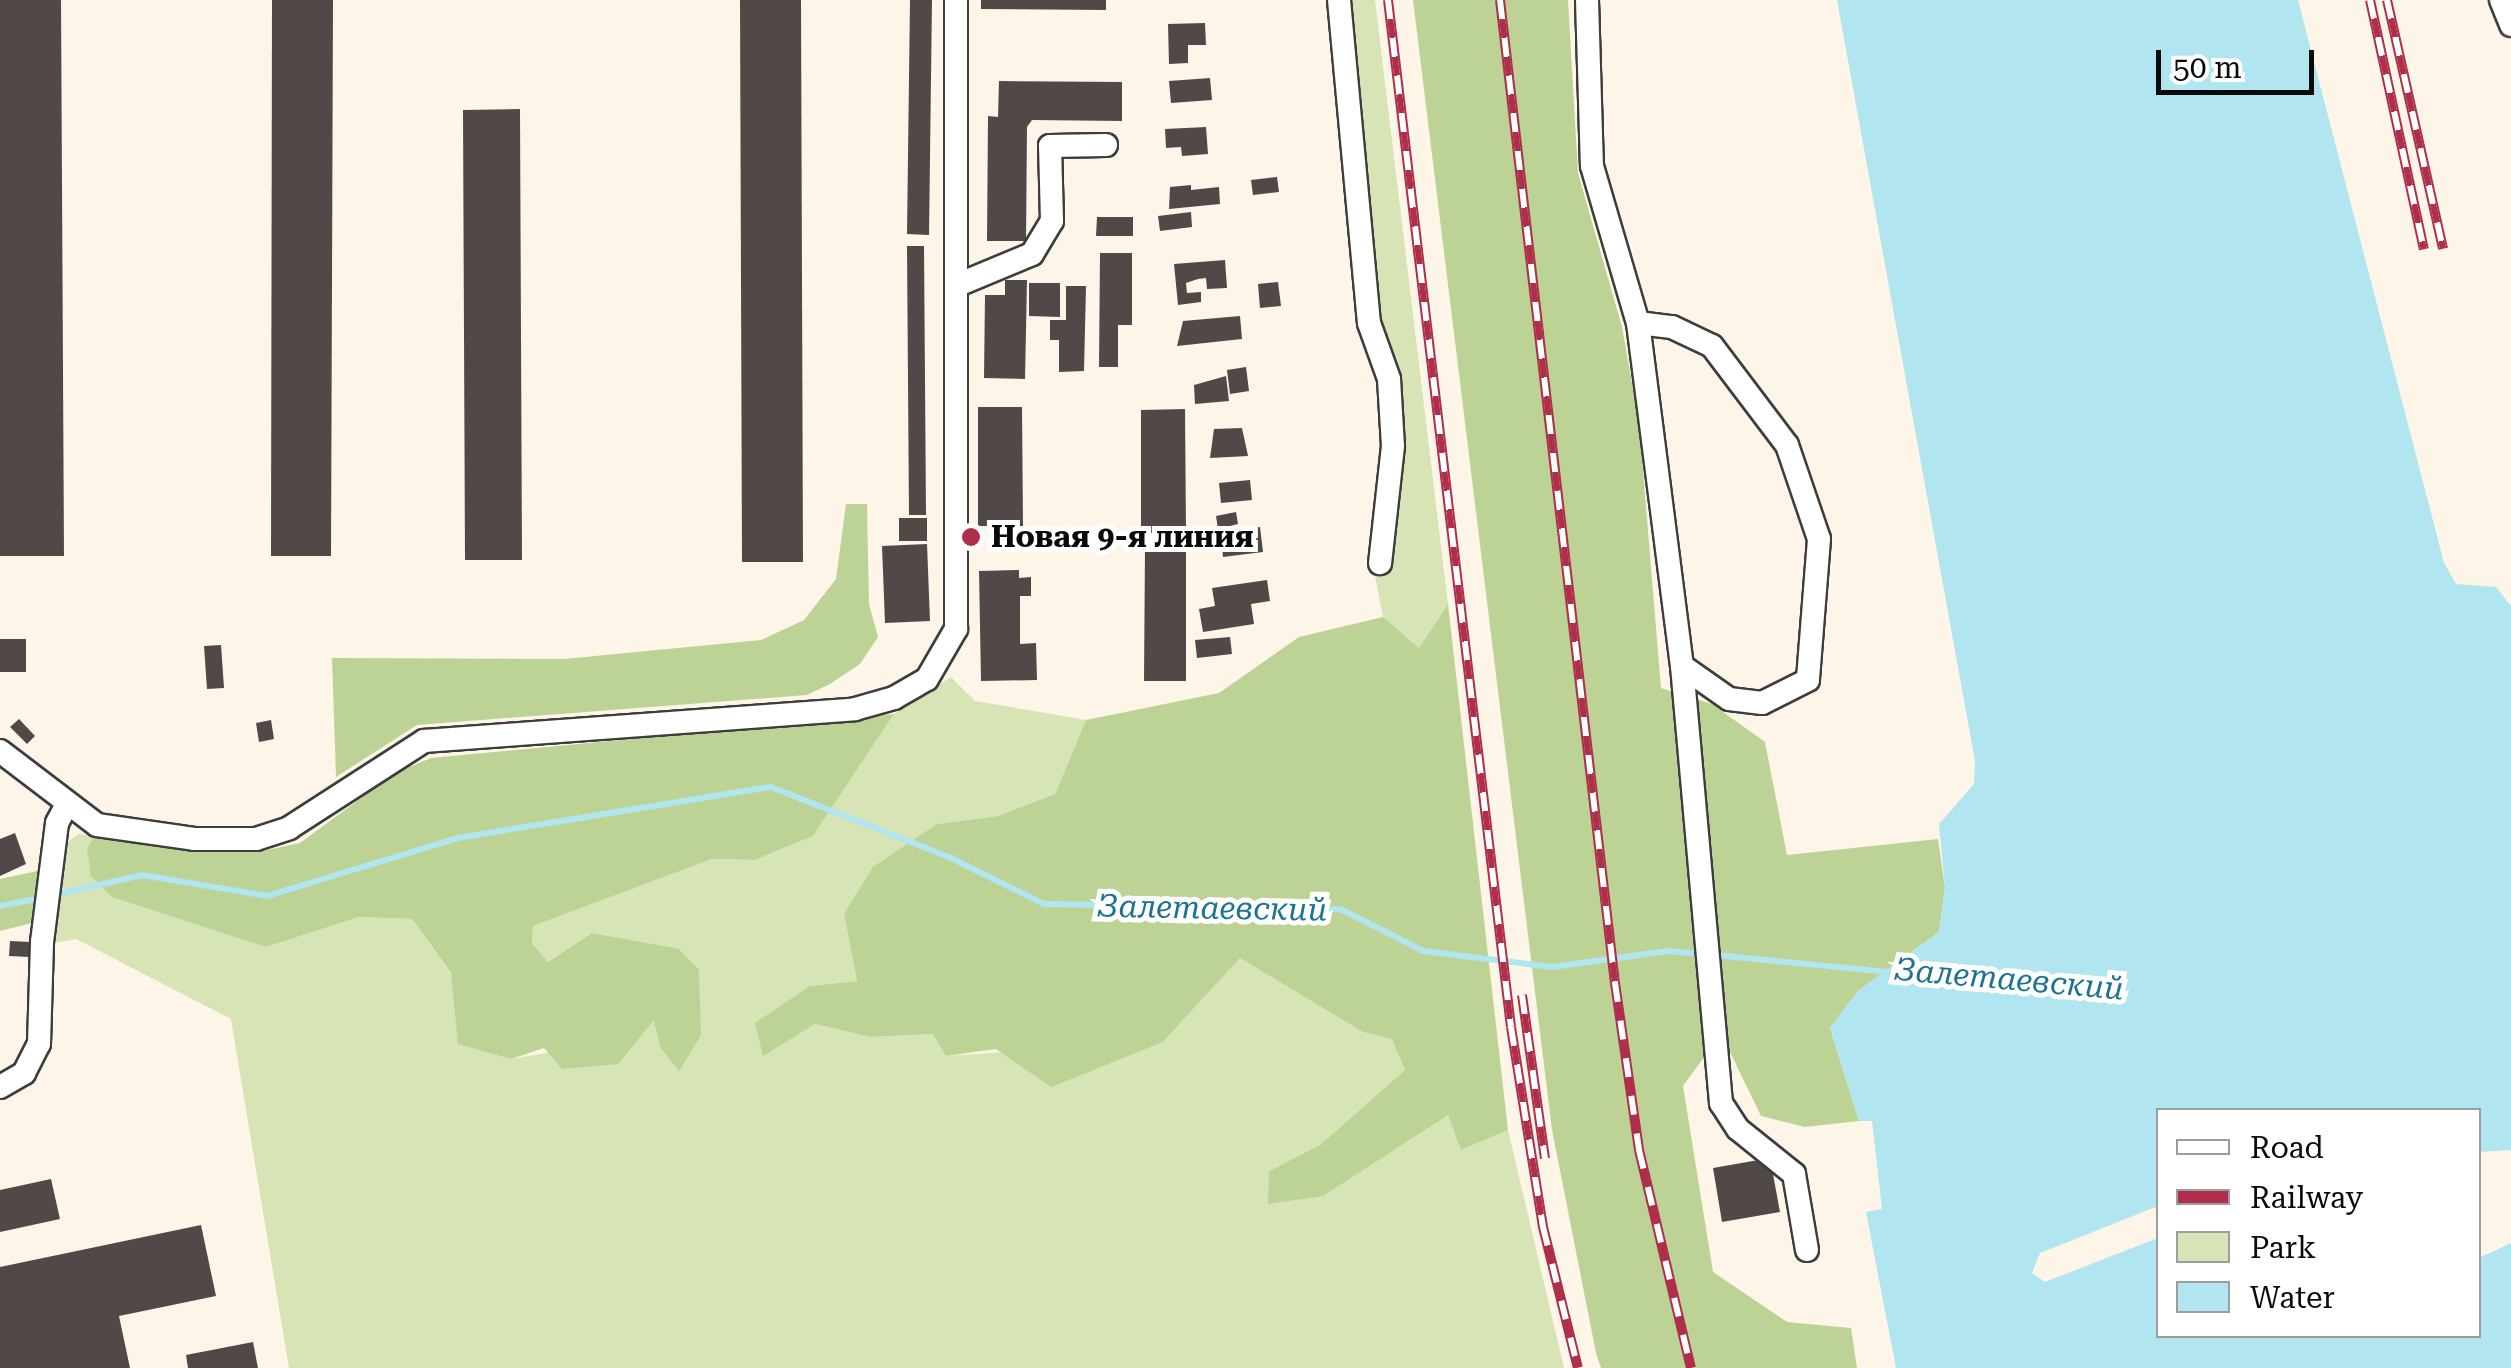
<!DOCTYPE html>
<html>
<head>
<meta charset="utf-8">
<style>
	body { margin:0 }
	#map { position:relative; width:2511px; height:1368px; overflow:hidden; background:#fdf5e8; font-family:"Roboto Serif",serif }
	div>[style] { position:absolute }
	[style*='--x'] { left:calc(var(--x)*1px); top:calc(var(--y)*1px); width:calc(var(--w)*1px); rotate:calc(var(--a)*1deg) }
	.green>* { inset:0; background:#d6e4b6 }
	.forest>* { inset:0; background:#bdd396 }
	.water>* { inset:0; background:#b1e5f0 }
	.stream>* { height:6px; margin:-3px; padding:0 3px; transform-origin:3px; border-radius:3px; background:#b1e5f0 }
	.building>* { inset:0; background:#514947 }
	.roads { filter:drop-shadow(2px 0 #3d3d3d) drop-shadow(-2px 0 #3d3d3d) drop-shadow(0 2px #3d3d3d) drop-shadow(0 -2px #3d3d3d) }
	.minor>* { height:22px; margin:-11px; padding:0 11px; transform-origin:11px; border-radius:11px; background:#fff }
	.rail>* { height:10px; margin-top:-5px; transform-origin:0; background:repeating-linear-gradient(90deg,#fff 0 19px,#ae2e4c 0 38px); box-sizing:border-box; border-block:2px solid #ae2e4c }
	.dots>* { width:28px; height:28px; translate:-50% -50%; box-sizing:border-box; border:5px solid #fff; border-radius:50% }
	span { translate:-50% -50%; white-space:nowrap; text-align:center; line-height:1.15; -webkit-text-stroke:10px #fff; paint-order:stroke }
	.poi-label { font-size:30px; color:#0a0a0a; font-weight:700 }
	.left { translate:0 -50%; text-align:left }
	.water-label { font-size:32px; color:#1e7490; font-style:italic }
	.legend { position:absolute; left:2156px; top:1108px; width:325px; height:230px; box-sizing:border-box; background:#fff; border:2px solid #9d9d9d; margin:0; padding:12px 18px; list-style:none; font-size:30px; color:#0a0a0a }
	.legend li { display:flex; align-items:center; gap:20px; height:50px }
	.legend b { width:50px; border:2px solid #9d9d9d }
	.scale { position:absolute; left:2156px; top:50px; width:158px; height:45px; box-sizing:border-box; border:5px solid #0a0a0a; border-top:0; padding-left:12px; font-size:30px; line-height:35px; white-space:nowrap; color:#0a0a0a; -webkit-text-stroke:8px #fff; paint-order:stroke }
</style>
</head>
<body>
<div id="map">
	<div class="green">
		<i style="clip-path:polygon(1327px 0,1375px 0,1448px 604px,1419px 648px,1383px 617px,1373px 565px,1385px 449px,1381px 394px,1362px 328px,1346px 220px)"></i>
		<i style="clip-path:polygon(951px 677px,975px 701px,1086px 720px,1055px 794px,998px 816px,937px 824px,844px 914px,857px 981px,810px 986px,763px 1055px,815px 1024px,870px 1037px,934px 1034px,946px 1056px,1163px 1042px,1240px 958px,1363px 1032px,1393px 1039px,1405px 1070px,1320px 1145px,1269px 1171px,1323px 1195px,1448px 1114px,1461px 1150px,1508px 1130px,1564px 1368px,289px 1368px,231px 1019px,76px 939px,54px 943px,62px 847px,78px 834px,94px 836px,87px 849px,266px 947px,359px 917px,412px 919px,511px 1059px,634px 1038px,654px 1019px,701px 1035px,679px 950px,592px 933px,548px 962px,532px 943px,533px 926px,712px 859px,755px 860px,813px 836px,894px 714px)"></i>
	</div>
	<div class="forest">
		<i style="clip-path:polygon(1413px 0,1568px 0,1578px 173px,1622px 327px,1639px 422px,1661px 688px,1712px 704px,1765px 742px,1787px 855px,1938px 839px,1945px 888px,1939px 932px,1858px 991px,1830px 1028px,1859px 1121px,1805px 1127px,1761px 1116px,1730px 1052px,1707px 1053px,1683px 1086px,1713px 1272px,1787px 1322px,1851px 1328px,1857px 1368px,1601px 1368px,1596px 1353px,1552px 1130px)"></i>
		<i style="clip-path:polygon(846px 504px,867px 504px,869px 604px,878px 637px,860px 664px,830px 684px,807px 695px,417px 725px,336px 777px,332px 658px,564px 659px,761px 640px,804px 620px,836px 579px)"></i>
		<i style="clip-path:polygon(1448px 604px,1508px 1130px,1461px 1150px,1448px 1115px,1323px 1196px,1268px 1204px,1269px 1171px,1320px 1145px,1405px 1070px,1392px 1039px,1363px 1032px,1240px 958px,1163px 1042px,1051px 1087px,996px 1049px,946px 1056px,933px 1034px,870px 1037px,815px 1024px,763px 1056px,755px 1023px,810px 986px,857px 981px,844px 914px,873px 867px,937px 824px,998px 816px,1055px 794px,1086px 720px,1219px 693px,1299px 637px,1383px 617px,1419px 648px)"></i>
		<i style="clip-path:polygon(894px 714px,813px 836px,755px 860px,712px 859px,533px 926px,532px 943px,548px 962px,592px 933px,679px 949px,699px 970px,701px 1035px,679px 1071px,660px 1047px,654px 1020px,618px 1064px,562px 1069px,544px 1048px,511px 1059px,458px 1044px,451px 973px,412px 919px,359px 917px,266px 947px,112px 897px,91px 876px,87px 849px,94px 836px,194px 851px,258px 852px,300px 843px,395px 773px,431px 758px)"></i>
		<i style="clip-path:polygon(42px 870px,36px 922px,0 931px,0 879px)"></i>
	</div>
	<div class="water">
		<i style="clip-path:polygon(1837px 0,2298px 0,2444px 563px,2456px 584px,2496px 587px,2511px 606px,2511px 1150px,2479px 1152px,2478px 1110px,2158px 1110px,2158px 1206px,2040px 1253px,2032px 1273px,2045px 1282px,2158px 1238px,2158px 1336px,2478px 1336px,2479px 1258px,2511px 1243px,2511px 1368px,1896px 1368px,1866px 1212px,1882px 1209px,1872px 1121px,1859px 1121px,1830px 1028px,1858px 991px,1939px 932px,1945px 888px,1939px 824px,1974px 784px,1975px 761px)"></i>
	</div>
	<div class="stream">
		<i style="--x:54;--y:895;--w:90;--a:-12.8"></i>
		<i style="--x:142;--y:875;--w:127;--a:9.5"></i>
		<i style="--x:267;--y:896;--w:200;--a:-16.9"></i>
		<i style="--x:458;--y:838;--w:317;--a:-9.3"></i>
		<i style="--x:771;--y:787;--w:193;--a:21.5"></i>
		<i style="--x:951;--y:858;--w:104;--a:26.3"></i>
		<i style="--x:1044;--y:904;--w:296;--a:1"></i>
		<i style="--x:1340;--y:909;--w:93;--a:26.8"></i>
		<i style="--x:1423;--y:951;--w:130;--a:7.1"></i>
		<i style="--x:1552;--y:967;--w:117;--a:-7.9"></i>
		<i style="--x:1668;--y:951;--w:35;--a:5"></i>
		<i style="--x:0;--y:906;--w:42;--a:-11"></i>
		<i style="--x:1715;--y:955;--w:183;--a:5.6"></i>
	</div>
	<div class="building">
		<i style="clip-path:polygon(0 0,61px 0,64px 556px,0 556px)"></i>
		<i style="clip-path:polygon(272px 0,333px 0,331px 556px,271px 556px)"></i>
		<i style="clip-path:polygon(740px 0,801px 0,803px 562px,742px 562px)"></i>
		<i style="clip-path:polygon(910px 0,932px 0,929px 235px,907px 234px)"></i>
		<i style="clip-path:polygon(981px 0,1106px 0,1106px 10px,981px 9px)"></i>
		<i style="clip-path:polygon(1205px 23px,1206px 45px,1188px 45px,1188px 63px,1169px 64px,1168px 24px)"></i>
		<i style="clip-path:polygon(1210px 78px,1212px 100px,1171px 103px,1169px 81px)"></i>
		<i style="clip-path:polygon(999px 81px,1122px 82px,1122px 121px,1032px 120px,1027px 127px,1026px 241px,987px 241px,988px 116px,998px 117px)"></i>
		<i style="clip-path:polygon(520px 109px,522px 560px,465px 560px,463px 110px)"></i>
		<i style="clip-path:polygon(1206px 127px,1208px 154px,1182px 156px,1181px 147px,1166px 148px,1165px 129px)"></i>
		<i style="clip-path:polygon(1277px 177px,1279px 192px,1253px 195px,1251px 180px)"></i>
		<i style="clip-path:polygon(1191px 185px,1191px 190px,1219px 187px,1220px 204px,1169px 209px,1170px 187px)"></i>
		<i style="clip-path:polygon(1191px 212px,1192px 227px,1160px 231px,1158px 216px)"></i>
		<i style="clip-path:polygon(1097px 217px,1133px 217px,1133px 236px,1096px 236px)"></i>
		<i style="clip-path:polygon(907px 246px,924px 246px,926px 515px,909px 515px)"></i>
		<i style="clip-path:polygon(1100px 253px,1132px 253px,1132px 325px,1118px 325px,1118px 367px,1099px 367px)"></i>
		<i style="clip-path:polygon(1225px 260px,1227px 288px,1207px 289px,1206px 278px,1198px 279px,1186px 283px,1187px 293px,1201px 292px,1201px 302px,1178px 305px,1174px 264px)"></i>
		<i style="clip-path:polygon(1005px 280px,1027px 280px,1025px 379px,984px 378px,985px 295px,1005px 295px)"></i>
		<i style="clip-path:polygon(1278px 282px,1281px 306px,1260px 308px,1258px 284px)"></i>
		<i style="clip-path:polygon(1029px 283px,1060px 283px,1060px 317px,1029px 316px)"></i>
		<i style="clip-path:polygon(1066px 286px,1086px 286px,1084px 371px,1059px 372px,1059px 340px,1050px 340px,1050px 320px,1066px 320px)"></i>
		<i style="clip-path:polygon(1240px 316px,1242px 339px,1177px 346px,1183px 321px)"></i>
		<i style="clip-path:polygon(1246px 367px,1249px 391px,1230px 394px,1227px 370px)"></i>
		<i style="clip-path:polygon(1226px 376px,1229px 401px,1195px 404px,1194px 385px)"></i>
		<i style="clip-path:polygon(978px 407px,1022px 407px,1023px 526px,978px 526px)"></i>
		<i style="clip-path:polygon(1185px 409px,1186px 533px,1141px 533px,1141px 410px)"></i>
		<i style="clip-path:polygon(1242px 428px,1248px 456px,1210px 458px,1214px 429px)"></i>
		<i style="clip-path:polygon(1250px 480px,1252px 500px,1221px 503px,1219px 483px)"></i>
		<i style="clip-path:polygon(1236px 512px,1238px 524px,1218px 529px,1216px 516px)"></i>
		<i style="clip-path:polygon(899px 518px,927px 518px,927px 541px,899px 541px)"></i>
		<i style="clip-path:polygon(1260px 527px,1263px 552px,1223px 557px,1221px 532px)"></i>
		<i style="clip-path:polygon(927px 544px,930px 621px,885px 623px,882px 546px)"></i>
		<i style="clip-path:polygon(1145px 548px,1186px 548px,1186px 681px,1144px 681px)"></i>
		<i style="clip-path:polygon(1019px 570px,1019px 578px,1031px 577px,1031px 596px,1020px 596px,1020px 644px,1036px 643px,1037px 680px,981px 681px,979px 571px)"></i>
		<i style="clip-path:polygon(1267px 580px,1270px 601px,1251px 604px,1254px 624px,1203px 632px,1199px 609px,1215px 606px,1212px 588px)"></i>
		<i style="clip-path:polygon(1230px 637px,1232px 654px,1197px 658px,1195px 640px)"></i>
		<i style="clip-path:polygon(0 639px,26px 639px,26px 672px,0 672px)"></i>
		<i style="clip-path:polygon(221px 645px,224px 688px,207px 689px,204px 646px)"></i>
		<i style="clip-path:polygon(19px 719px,35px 736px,27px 744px,10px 727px)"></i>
		<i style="clip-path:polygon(271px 720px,274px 739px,259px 742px,256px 723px)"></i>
		<i style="clip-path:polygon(15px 833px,26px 864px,0 876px,0 839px)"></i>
		<i style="clip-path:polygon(10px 941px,31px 942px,30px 957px,9px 956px)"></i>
		<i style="clip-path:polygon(1770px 1158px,1780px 1212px,1722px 1222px,1713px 1168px)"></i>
		<i style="clip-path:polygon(51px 1179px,60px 1219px,0 1232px,0 1190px)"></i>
		<i style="clip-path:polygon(201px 1225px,216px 1296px,119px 1316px,130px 1368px,0 1368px,0 1267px)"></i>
		<i style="clip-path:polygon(253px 1342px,258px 1368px,188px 1368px,186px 1355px)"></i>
	</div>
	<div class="roads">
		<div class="minor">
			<i style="--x:1339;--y:0;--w:324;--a:84.7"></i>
			<i style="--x:1369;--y:323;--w:59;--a:70.3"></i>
			<i style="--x:1389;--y:379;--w:67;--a:86.6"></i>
			<i style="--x:1393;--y:446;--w:118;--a:96.3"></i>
			<i style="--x:1587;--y:0;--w:166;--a:88.3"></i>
			<i style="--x:1592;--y:166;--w:164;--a:73.7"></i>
			<i style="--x:1638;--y:323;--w:346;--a:82.7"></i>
			<i style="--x:1682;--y:666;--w:439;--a:84.9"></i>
			<i style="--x:1721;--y:1103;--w:31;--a:57"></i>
			<i style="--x:1738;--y:1129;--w:72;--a:38.8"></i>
			<i style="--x:1794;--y:1174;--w:77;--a:80.3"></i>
			<i style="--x:2501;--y:0;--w:27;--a:68"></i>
			<i style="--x:960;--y:284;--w:78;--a:-22.6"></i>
			<i style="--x:1032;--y:254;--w:39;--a:-59"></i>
			<i style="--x:1052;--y:221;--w:75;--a:-91.5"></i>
			<i style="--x:1050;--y:146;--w:56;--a:-1"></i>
			<i style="--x:1638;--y:323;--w:34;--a:7"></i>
			<i style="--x:1672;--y:327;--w:44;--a:25.4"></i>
			<i style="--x:1712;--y:346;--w:124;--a:52.9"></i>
			<i style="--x:1787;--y:445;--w:99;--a:71.2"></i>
			<i style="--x:1819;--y:539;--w:141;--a:94.5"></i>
			<i style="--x:1808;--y:680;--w:51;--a:153.4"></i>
			<i style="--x:1762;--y:703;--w:33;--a:-173"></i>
			<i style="--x:1729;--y:699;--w:57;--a:-144.9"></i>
			<i style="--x:0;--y:751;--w:122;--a:37.3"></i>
			<i style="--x:97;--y:825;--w:98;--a:8.2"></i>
			<i style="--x:194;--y:839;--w:62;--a:0"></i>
			<i style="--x:256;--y:839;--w:35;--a:-18"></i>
			<i style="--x:289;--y:828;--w:161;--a:-32.8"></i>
			<i style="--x:424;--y:741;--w:432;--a:-4.2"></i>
			<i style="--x:855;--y:709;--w:41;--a:-15.8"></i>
			<i style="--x:894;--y:698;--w:38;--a:-30"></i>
			<i style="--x:927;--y:679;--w:58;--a:-59.9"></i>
			<i style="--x:956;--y:629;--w:629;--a:-90"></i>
			<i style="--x:0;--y:1087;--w:28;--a:-30"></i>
			<i style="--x:24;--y:1073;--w:33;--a:-63"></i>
			<i style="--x:39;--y:1044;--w:102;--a:-88.3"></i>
			<i style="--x:42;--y:942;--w:120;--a:-82.8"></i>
			<i style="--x:57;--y:823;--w:19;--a:-62"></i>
		</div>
	</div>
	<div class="rail">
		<i style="--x:1388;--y:0;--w:1034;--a:83.17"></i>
		<i style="--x:1511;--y:1027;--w:203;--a:80.9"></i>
		<i style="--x:1543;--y:1227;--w:145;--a:76.1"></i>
		<i style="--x:1500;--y:0;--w:990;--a:83.33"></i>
		<i style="--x:1615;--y:983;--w:169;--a:81.8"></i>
		<i style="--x:1639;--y:1150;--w:224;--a:76.6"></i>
		<i style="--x:2370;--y:0;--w:255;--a:77.8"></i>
		<i style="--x:2387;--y:0;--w:255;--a:77.3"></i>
		<i style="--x:1522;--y:995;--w:165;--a:82"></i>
	</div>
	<div class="dots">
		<i style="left:971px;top:537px;background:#ae2e4c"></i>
	</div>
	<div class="poi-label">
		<span class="left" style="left:991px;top:537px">Новая 9-я линия</span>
	</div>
	<div class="water-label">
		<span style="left:1212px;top:908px;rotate:1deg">Залетаевский</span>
		<span style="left:2009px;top:979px;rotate:5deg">Залетаевский</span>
	</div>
	<ul class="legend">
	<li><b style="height:12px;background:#fff"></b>Road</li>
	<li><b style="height:12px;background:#ae2e4c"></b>Railway</li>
	<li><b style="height:28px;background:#d6e4b6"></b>Park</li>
	<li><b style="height:28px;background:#b1e5f0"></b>Water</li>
	</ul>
	<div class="scale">50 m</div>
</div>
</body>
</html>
